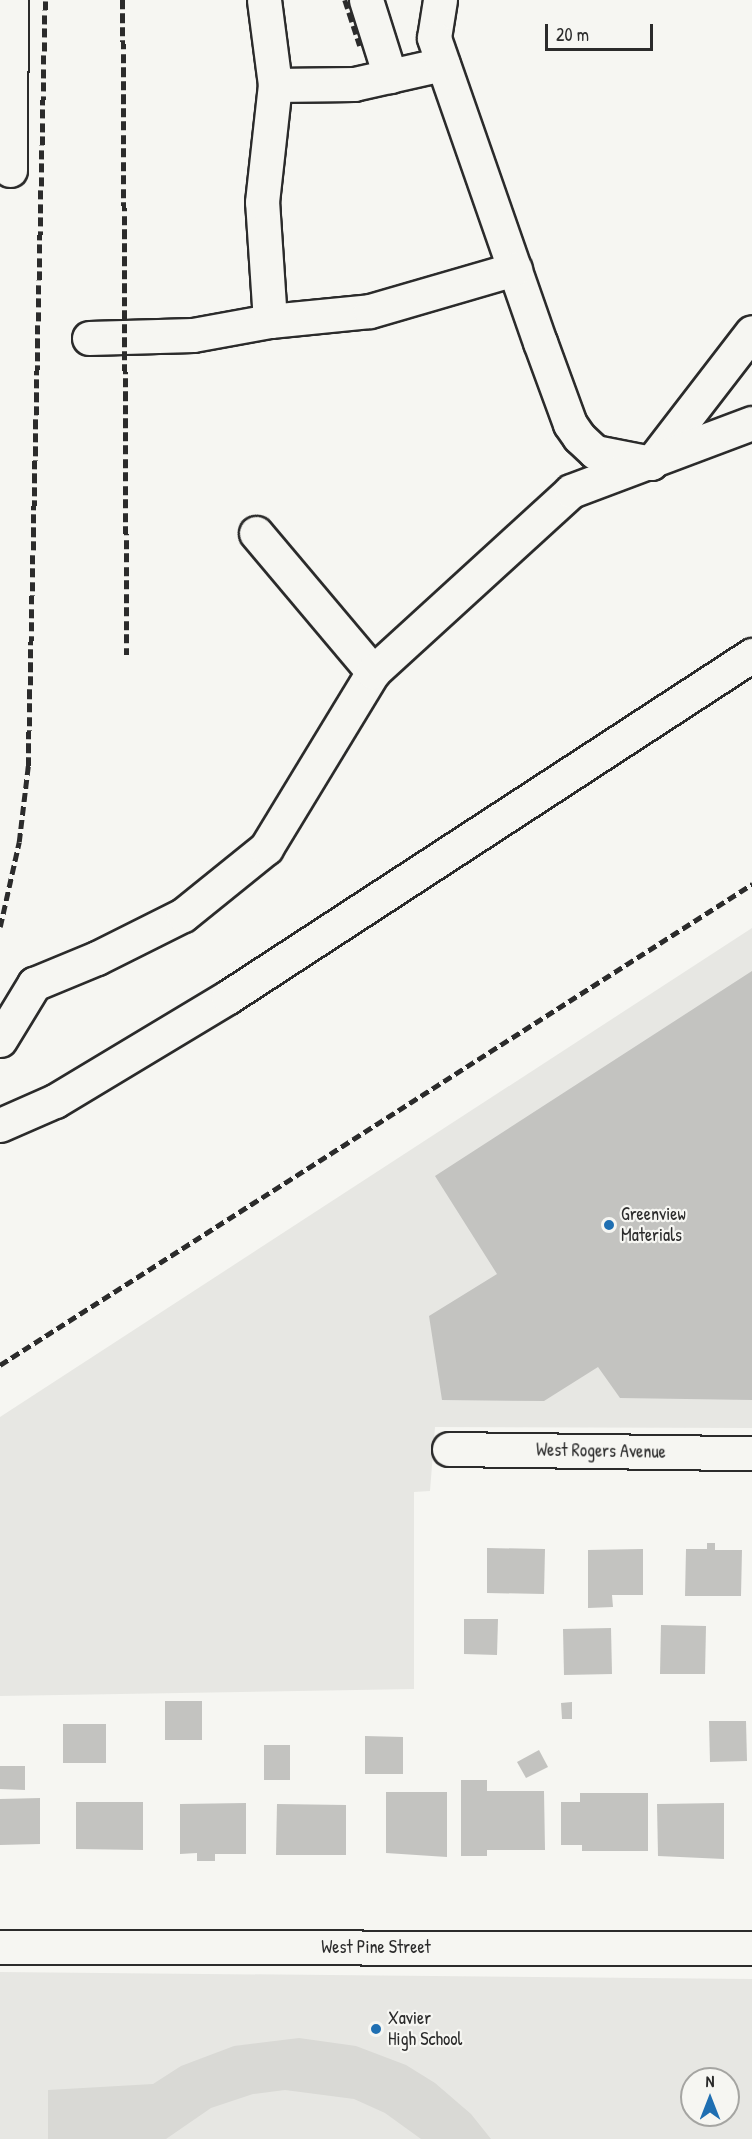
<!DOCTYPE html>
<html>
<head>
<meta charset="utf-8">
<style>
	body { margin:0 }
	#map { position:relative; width:752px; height:2139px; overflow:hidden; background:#f6f6f2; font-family:"Patrick Hand",sans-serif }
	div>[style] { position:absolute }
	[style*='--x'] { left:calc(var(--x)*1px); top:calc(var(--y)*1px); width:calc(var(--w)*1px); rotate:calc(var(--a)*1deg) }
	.built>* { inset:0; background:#e7e7e3 }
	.green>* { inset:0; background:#d9d9d5 }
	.building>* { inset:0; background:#c3c3c0 }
	.roads { filter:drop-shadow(2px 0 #2b2b2b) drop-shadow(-2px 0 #2b2b2b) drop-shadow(0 2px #2b2b2b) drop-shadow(0 -2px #2b2b2b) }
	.minor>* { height:33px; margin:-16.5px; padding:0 16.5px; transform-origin:16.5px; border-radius:16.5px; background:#f6f6f2 }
	.rail>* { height:4.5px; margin-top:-2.25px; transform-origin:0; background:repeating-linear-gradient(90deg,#2b2b2b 0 9px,transparent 0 13.5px) }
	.dots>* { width:16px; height:16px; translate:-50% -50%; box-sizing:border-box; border:3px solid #f6f6f2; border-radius:50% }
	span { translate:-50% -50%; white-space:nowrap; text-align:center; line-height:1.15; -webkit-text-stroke:4.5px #f6f6f2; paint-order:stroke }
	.poi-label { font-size:18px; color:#2b2b2b }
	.left { translate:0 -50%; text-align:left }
	.street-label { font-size:18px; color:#2b2b2b }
	.north { position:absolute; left:680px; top:2067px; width:60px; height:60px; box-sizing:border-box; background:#f6f6f2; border:2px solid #a5a5a2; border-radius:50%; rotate:0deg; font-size:16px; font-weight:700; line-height:24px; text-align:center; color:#2b2b2b }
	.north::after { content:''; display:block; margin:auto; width:21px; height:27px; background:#1f6fb2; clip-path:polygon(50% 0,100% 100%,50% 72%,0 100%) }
	.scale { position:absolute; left:545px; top:24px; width:108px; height:27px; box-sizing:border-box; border:3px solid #2b2b2b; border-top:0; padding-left:8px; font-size:18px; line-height:21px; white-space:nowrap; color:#2b2b2b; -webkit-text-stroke:4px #f6f6f2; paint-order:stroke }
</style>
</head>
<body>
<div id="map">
	<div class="built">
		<i style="clip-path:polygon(752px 928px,752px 1428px,435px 1427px,430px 1491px,414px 1492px,414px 1689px,0 1696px,0 1417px)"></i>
		<i style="clip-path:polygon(evenodd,0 1972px,752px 1979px,752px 2139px,0 2139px,0 1972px,692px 2079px,728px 2079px,728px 2115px,692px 2115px,692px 2079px)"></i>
	</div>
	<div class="green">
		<i style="clip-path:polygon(299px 2038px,356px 2046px,406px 2065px,435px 2083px,471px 2114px,491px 2139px,421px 2139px,385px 2113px,354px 2099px,285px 2090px,253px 2094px,211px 2108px,166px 2139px,48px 2139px,48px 2090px,153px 2084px,181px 2066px,234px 2046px)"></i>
	</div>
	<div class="building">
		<i style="clip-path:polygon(752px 971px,752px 1400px,620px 1398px,598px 1367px,544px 1401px,442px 1400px,429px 1316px,497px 1274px,435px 1176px)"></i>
		<i style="clip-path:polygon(707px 1543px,715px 1543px,715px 1550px,742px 1550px,741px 1596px,685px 1596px,686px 1549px,707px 1549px)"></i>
		<i style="clip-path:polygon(487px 1548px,545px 1549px,544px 1594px,487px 1593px)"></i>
		<i style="clip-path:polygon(643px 1549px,643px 1595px,612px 1595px,613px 1607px,588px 1608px,588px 1550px)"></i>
		<i style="clip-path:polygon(464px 1619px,498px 1619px,497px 1655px,464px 1654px)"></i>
		<i style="clip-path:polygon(661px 1625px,706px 1626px,705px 1674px,660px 1674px)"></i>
		<i style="clip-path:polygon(611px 1628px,612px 1674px,564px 1675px,563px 1629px)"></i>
		<i style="clip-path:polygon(165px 1701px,202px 1701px,202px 1740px,165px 1740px)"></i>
		<i style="clip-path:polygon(572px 1702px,572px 1719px,562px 1719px,561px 1703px)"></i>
		<i style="clip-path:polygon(709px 1721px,746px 1721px,747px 1761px,710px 1762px)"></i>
		<i style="clip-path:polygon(63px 1724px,106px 1724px,106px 1763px,63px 1763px)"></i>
		<i style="clip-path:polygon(365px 1736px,403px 1737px,403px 1774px,365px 1774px)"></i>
		<i style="clip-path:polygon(264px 1745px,290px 1745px,290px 1780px,264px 1780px)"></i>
		<i style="clip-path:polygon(539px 1750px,548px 1767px,526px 1778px,517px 1762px)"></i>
		<i style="clip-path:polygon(0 1766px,25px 1766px,25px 1790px,0 1789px)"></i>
		<i style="clip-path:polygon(461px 1780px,487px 1780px,487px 1791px,544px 1791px,545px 1850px,487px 1850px,487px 1856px,461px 1856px)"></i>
		<i style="clip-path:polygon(386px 1792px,447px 1792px,447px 1857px,386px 1853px)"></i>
		<i style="clip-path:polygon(580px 1793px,648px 1793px,648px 1851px,582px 1851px,582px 1845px,561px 1845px,561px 1802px,580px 1802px)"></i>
		<i style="clip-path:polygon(40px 1798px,40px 1844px,0 1845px,0 1799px)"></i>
		<i style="clip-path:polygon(76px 1802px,143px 1802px,143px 1850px,76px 1849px)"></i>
		<i style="clip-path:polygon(246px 1803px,246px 1854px,215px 1854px,215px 1861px,197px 1861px,197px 1853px,180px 1854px,180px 1804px)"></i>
		<i style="clip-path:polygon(724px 1803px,724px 1859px,658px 1856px,657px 1804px)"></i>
		<i style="clip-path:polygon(277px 1804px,346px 1805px,346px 1855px,276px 1855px)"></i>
	</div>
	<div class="roads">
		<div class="minor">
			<i style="--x:264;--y:0;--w:86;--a:82.6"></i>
			<i style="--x:275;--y:85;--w:79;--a:-0.7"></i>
			<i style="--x:354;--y:84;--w:91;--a:-12.7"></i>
			<i style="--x:366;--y:0;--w:80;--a:72.5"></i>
			<i style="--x:440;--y:0;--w:38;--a:99"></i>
			<i style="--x:434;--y:38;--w:322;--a:70.8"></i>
			<i style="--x:540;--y:342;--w:87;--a:69.9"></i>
			<i style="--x:570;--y:424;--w:16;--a:55"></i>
			<i style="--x:579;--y:437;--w:22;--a:43"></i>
			<i style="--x:595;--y:452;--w:57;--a:11.1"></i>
			<i style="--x:651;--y:463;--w:165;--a:-52.4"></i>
			<i style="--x:10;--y:170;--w:170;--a:-89.7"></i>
			<i style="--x:270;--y:321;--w:119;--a:-93.8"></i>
			<i style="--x:262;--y:202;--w:118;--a:-83.7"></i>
			<i style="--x:89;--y:338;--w:104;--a:-1.7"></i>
			<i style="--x:193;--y:335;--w:78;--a:-10.3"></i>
			<i style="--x:270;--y:321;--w:100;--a:-5.7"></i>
			<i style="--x:370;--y:311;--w:151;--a:-16.2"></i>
			<i style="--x:256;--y:533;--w:182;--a:49.9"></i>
			<i style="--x:0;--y:1040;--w:66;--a:-58.7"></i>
			<i style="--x:34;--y:984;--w:68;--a:-22.4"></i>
			<i style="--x:97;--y:958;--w:96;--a:-26.6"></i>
			<i style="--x:183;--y:915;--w:107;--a:-38.9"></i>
			<i style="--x:266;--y:848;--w:206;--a:-58.7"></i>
			<i style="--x:373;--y:672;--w:268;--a:-42.4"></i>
			<i style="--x:571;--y:491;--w:193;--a:-20.6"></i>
			<i style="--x:0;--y:1125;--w:60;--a:-23.6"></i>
			<i style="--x:55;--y:1101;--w:202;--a:-31"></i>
			<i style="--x:228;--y:997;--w:626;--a:-33.13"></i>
			<i style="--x:449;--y:1449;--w:303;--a:0.8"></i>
			<i style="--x:0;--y:1947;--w:752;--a:0.08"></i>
		</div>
	</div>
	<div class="rail">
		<i style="--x:123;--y:0;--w:655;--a:89.65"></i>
		<i style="--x:345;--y:0;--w:48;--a:71.9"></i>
		<i style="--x:0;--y:927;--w:87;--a:-77.4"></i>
		<i style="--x:19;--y:842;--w:77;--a:-83.2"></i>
		<i style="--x:28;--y:766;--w:766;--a:-88.73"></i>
		<i style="--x:0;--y:1365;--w:893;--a:-32.6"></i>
	</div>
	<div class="dots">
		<i style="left:609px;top:1225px;background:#1f6fb2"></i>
		<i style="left:376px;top:2029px;background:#1f6fb2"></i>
	</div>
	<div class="poi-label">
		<span class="left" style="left:621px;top:1225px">Greenview<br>Materials</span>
		<span class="left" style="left:388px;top:2029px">Xavier<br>High School</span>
	</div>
	<div class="street-label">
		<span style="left:601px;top:1451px;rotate:1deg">West Rogers Avenue</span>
		<span style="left:376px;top:1947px">West Pine Street</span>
	</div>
	<div class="north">N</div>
	<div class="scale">20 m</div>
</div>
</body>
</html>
